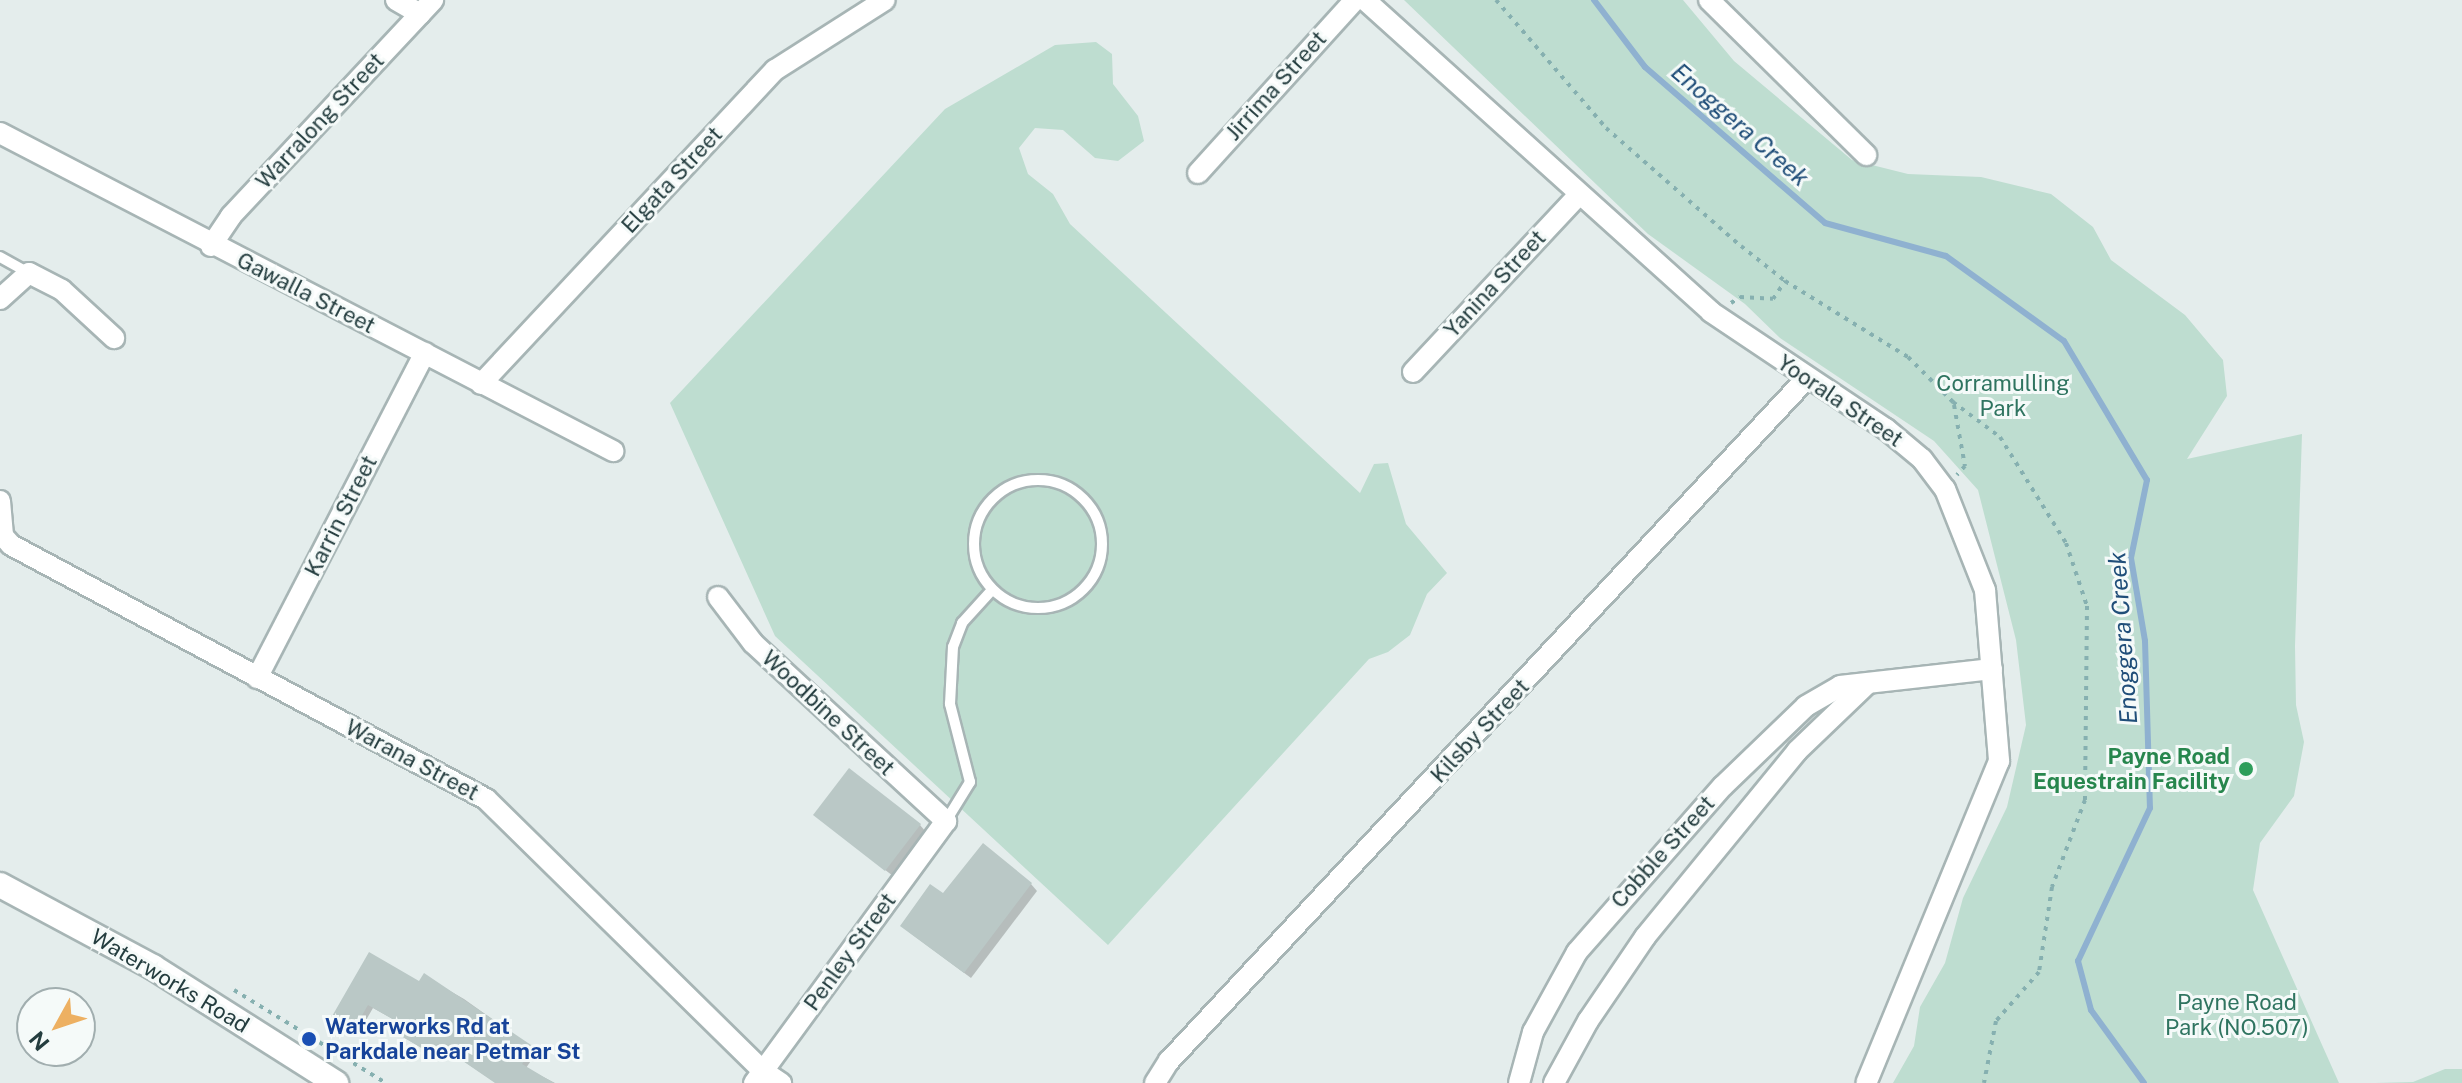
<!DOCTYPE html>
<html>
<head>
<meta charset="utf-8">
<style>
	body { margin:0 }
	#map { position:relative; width:2462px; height:1083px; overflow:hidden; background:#e4edec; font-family:"Public Sans",sans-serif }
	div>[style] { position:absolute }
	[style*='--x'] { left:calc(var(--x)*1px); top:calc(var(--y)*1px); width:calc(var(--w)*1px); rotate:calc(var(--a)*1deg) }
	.green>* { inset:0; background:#beddd0 }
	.shadow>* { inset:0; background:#0003 }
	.stream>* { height:6px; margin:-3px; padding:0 3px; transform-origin:3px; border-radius:3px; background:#8fb1d0 }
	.building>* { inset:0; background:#bac8c6 }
	.path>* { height:4px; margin-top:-2px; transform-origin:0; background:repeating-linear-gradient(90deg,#86b0b0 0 4px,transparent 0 10px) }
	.roads { filter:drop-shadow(2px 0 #a7b5b5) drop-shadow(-2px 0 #a7b5b5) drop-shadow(0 2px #a7b5b5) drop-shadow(0 -2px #a7b5b5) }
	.lane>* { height:10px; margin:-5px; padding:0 5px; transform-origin:5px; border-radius:5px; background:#fff }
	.lane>.ring { margin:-5px; padding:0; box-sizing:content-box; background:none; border:10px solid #fff; border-radius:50% }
	.street>* { height:20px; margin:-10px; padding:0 10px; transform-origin:10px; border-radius:10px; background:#fff }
	.secondary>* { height:24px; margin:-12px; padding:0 12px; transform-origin:12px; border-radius:12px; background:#fff }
	.dots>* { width:22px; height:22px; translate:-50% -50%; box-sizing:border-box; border:4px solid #f5faf9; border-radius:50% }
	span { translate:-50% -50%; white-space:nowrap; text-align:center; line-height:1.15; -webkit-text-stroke:6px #f5faf9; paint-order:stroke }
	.street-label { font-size:22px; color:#243d3f }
	.park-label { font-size:22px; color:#2f7460 }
	.leisure-label { font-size:22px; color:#27864d; font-weight:700 }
	.right { translate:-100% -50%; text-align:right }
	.transit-label { font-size:22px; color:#164399; font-weight:700 }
	.left { translate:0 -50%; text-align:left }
	.water-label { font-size:24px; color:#204e79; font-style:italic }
	.north { position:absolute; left:16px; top:987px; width:80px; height:80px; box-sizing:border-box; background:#f5faf9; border:2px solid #a1aeaf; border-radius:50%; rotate:230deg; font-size:22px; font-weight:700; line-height:32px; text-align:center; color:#243d3f }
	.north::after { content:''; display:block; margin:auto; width:28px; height:36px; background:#edb062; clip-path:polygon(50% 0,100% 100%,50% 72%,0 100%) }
</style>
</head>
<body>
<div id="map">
	<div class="green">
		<i style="clip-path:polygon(1404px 0,1683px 0,1734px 61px,1852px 160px,1908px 174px,1981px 177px,2051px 194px,2093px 227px,2111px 260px,2185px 315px,2223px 360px,2227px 396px,2187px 459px,2302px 434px,2295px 646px,2296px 705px,2304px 742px,2294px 796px,2260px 843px,2253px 890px,2339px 1083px,1893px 1083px,1914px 1046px,1920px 1007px,1945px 963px,1963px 898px,2007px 807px,2026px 725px,2016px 640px,1978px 490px,1934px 441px,1780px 338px,1745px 304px,1648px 234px)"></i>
		<i style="clip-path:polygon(1096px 42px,1112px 54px,1113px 84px,1138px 116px,1144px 141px,1118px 161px,1095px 158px,1063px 130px,1035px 128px,1019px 148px,1028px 174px,1053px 194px,1070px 224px,1360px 493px,1374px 464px,1388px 463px,1406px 524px,1447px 573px,1427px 594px,1410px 635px,1388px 652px,1369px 659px,1108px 945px,775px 636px,670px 403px,945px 109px,1055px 45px)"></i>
		<i style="clip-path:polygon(2445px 1069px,2462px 1069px,2462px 1083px,2375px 1083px,2413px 1082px)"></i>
	</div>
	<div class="shadow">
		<i style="clip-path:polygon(822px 821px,920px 825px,926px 832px,893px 876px)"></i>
		<i style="clip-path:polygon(1031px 884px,1037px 891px,971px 978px,909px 932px,943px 896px)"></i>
		<i style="clip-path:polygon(370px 955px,420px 984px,424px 976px,464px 999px,533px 1048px,537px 1052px,526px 1068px,555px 1083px,496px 1083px,443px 1047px,437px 1057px,398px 1034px,393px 1030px,398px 1022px,373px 1008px,358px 1034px,337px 1022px)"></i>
	</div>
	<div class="stream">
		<i style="--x:1594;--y:0;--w:84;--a:52.7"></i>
		<i style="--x:1645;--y:67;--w:238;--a:40.9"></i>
		<i style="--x:1825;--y:223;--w:125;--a:15.3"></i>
		<i style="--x:1946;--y:256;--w:145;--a:35.8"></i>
		<i style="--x:2064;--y:341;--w:162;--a:59.2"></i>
		<i style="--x:2147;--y:480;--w:80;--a:101.6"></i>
		<i style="--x:2131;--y:558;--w:84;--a:80.4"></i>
		<i style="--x:2145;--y:641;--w:167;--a:88.3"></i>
		<i style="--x:2150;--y:808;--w:169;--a:115.2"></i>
		<i style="--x:2078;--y:961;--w:51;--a:75.1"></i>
		<i style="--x:2091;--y:1010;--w:90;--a:54"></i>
	</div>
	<div class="building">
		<i style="clip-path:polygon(849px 768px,921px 824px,885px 871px,813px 815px)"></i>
		<i style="clip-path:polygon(983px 843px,1032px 883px,964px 973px,900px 926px,930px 884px,943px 893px)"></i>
		<i style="clip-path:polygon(369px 952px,419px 981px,424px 973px,534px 1047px,522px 1064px,554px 1083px,495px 1083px,438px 1044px,432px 1054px,391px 1030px,396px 1021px,368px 1005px,353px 1031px,331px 1018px)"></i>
	</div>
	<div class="path">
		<i style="--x:1496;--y:0;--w:169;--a:49.3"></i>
		<i style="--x:1606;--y:128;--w:179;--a:41.2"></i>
		<i style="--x:1741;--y:246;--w:56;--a:38.5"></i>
		<i style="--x:1785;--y:281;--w:145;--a:31.7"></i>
		<i style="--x:1908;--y:357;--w:64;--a:45"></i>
		<i style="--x:1953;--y:402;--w:59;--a:36.7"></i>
		<i style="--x:2000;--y:437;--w:125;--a:58.1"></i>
		<i style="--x:2066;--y:543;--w:66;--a:71.6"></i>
		<i style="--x:2087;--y:606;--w:194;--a:90.6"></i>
		<i style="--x:2085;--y:800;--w:93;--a:110.8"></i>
		<i style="--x:2052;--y:887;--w:86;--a:98.7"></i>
		<i style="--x:2039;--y:972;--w:65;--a:131.3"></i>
		<i style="--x:1996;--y:1021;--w:63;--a:101"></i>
		<i style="--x:1731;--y:303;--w:11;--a:-34"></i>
		<i style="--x:1740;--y:297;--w:33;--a:3"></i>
		<i style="--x:1773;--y:299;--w:22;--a:-56"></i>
		<i style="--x:1954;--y:405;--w:62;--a:79.8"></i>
		<i style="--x:1965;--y:466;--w:12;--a:132"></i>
		<i style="--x:234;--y:990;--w:178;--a:31.5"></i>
	</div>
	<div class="roads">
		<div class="lane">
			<i style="--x:0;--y:257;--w:33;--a:29"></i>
			<i class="ring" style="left:974px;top:480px;width:118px;height:118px"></i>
			<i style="--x:946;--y:821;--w:46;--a:-58.4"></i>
			<i style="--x:970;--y:782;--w:81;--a:-104.4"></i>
			<i style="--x:950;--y:704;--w:57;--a:-87"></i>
			<i style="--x:953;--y:647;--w:26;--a:-69"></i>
			<i style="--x:962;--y:623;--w:45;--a:-47.7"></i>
		</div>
		<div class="street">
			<i style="--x:396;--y:0;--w:28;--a:30"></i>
			<i style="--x:1365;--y:0;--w:466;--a:42"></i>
			<i style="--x:1711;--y:312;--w:211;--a:33.8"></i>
			<i style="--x:1886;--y:429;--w:47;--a:39.8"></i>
			<i style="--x:1922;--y:459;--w:38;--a:53"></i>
			<i style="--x:1945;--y:489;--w:109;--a:68.4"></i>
			<i style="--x:1985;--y:590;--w:172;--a:85.3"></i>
			<i style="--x:1999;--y:761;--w:348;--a:112.4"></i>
			<i style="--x:1709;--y:0;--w:221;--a:44.6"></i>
			<i style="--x:0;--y:133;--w:691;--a:27.42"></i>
			<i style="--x:1198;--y:173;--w:234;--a:-47.8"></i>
			<i style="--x:211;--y:246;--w:36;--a:-56"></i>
			<i style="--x:231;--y:216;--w:296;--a:-46.9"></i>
			<i style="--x:0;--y:299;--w:39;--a:-42"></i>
			<i style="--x:29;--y:273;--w:37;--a:27"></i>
			<i style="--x:62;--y:290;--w:71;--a:42.7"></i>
			<i style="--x:1413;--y:372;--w:240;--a:-46.9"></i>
			<i style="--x:481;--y:384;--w:430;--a:-46.9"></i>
			<i style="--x:775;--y:70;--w:130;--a:-32.5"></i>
			<i style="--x:0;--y:501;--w:35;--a:85"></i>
			<i style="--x:3;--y:536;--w:12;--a:48"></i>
			<i style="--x:11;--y:545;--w:539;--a:28.14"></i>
			<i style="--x:486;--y:799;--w:388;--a:44.5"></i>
			<i style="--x:763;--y:1071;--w:22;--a:34"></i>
			<i style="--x:718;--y:597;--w:58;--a:52.7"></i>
			<i style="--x:753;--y:643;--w:263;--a:42.7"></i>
			<i style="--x:946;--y:821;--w:325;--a:126.2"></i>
			<i style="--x:257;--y:678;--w:366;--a:-62.7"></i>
			<i style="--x:1155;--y:1083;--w:26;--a:-58"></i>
			<i style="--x:1169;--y:1061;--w:933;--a:-46.95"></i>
			<i style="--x:1519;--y:1083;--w:53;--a:-74.6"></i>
			<i style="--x:1533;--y:1032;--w:91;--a:-61.2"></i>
			<i style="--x:1577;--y:952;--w:221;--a:-48.7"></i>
			<i style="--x:1723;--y:786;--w:115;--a:-43.9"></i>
			<i style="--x:1806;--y:706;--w:39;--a:-30"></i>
			<i style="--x:1840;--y:686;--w:153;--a:-6.4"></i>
			<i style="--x:1554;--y:1083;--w:71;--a:-61.3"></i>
			<i style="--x:1588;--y:1021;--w:102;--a:-55.8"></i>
			<i style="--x:1645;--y:937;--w:240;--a:-50.7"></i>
			<i style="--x:1797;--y:751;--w:98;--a:-43.8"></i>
		</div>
		<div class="secondary">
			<i style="--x:0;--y:885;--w:174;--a:28.2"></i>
			<i style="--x:153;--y:967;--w:217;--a:32.4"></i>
		</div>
	</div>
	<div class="dots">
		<i style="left:2246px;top:769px;background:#2e9e5b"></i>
		<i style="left:309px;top:1039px;background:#1a4fb4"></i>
	</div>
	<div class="street-label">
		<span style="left:1276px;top:86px;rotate:-48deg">Jirrima Street</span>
		<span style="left:320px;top:121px;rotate:-47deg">Warralong Street</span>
		<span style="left:672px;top:180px;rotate:-47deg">Elgata Street</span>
		<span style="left:1495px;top:284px;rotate:-47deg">Yanina Street</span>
		<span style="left:306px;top:293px;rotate:27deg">Gawalla Street</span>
		<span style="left:1840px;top:401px;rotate:34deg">Yoorala Street</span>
		<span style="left:341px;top:516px;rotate:-63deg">Karrin Street</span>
		<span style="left:828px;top:713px;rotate:43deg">Woodbine Street</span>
		<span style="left:1480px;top:731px;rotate:-47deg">Kilsby Street</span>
		<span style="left:412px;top:760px;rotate:28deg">Warana Street</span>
		<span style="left:1663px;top:852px;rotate:-48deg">Cobble Street</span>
		<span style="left:850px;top:952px;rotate:-54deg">Penley Street</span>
		<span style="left:170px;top:981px;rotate:31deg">Waterworks Road</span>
	</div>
	<div class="park-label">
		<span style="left:2003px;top:396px">Corramulling<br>Park</span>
		<span style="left:2237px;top:1015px">Payne Road<br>Park (NO.507)</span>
	</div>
	<div class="leisure-label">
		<span class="right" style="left:2230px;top:769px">Payne Road<br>Equestrain Facility</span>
	</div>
	<div class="transit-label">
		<span class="left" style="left:325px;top:1039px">Waterworks Rd at<br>Parkdale near Petmar St</span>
	</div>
	<div class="water-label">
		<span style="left:1740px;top:125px;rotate:41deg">Enoggera Creek</span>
		<span style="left:2123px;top:638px;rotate:-94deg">Enoggera Creek</span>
	</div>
	<div class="north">N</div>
</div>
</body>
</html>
